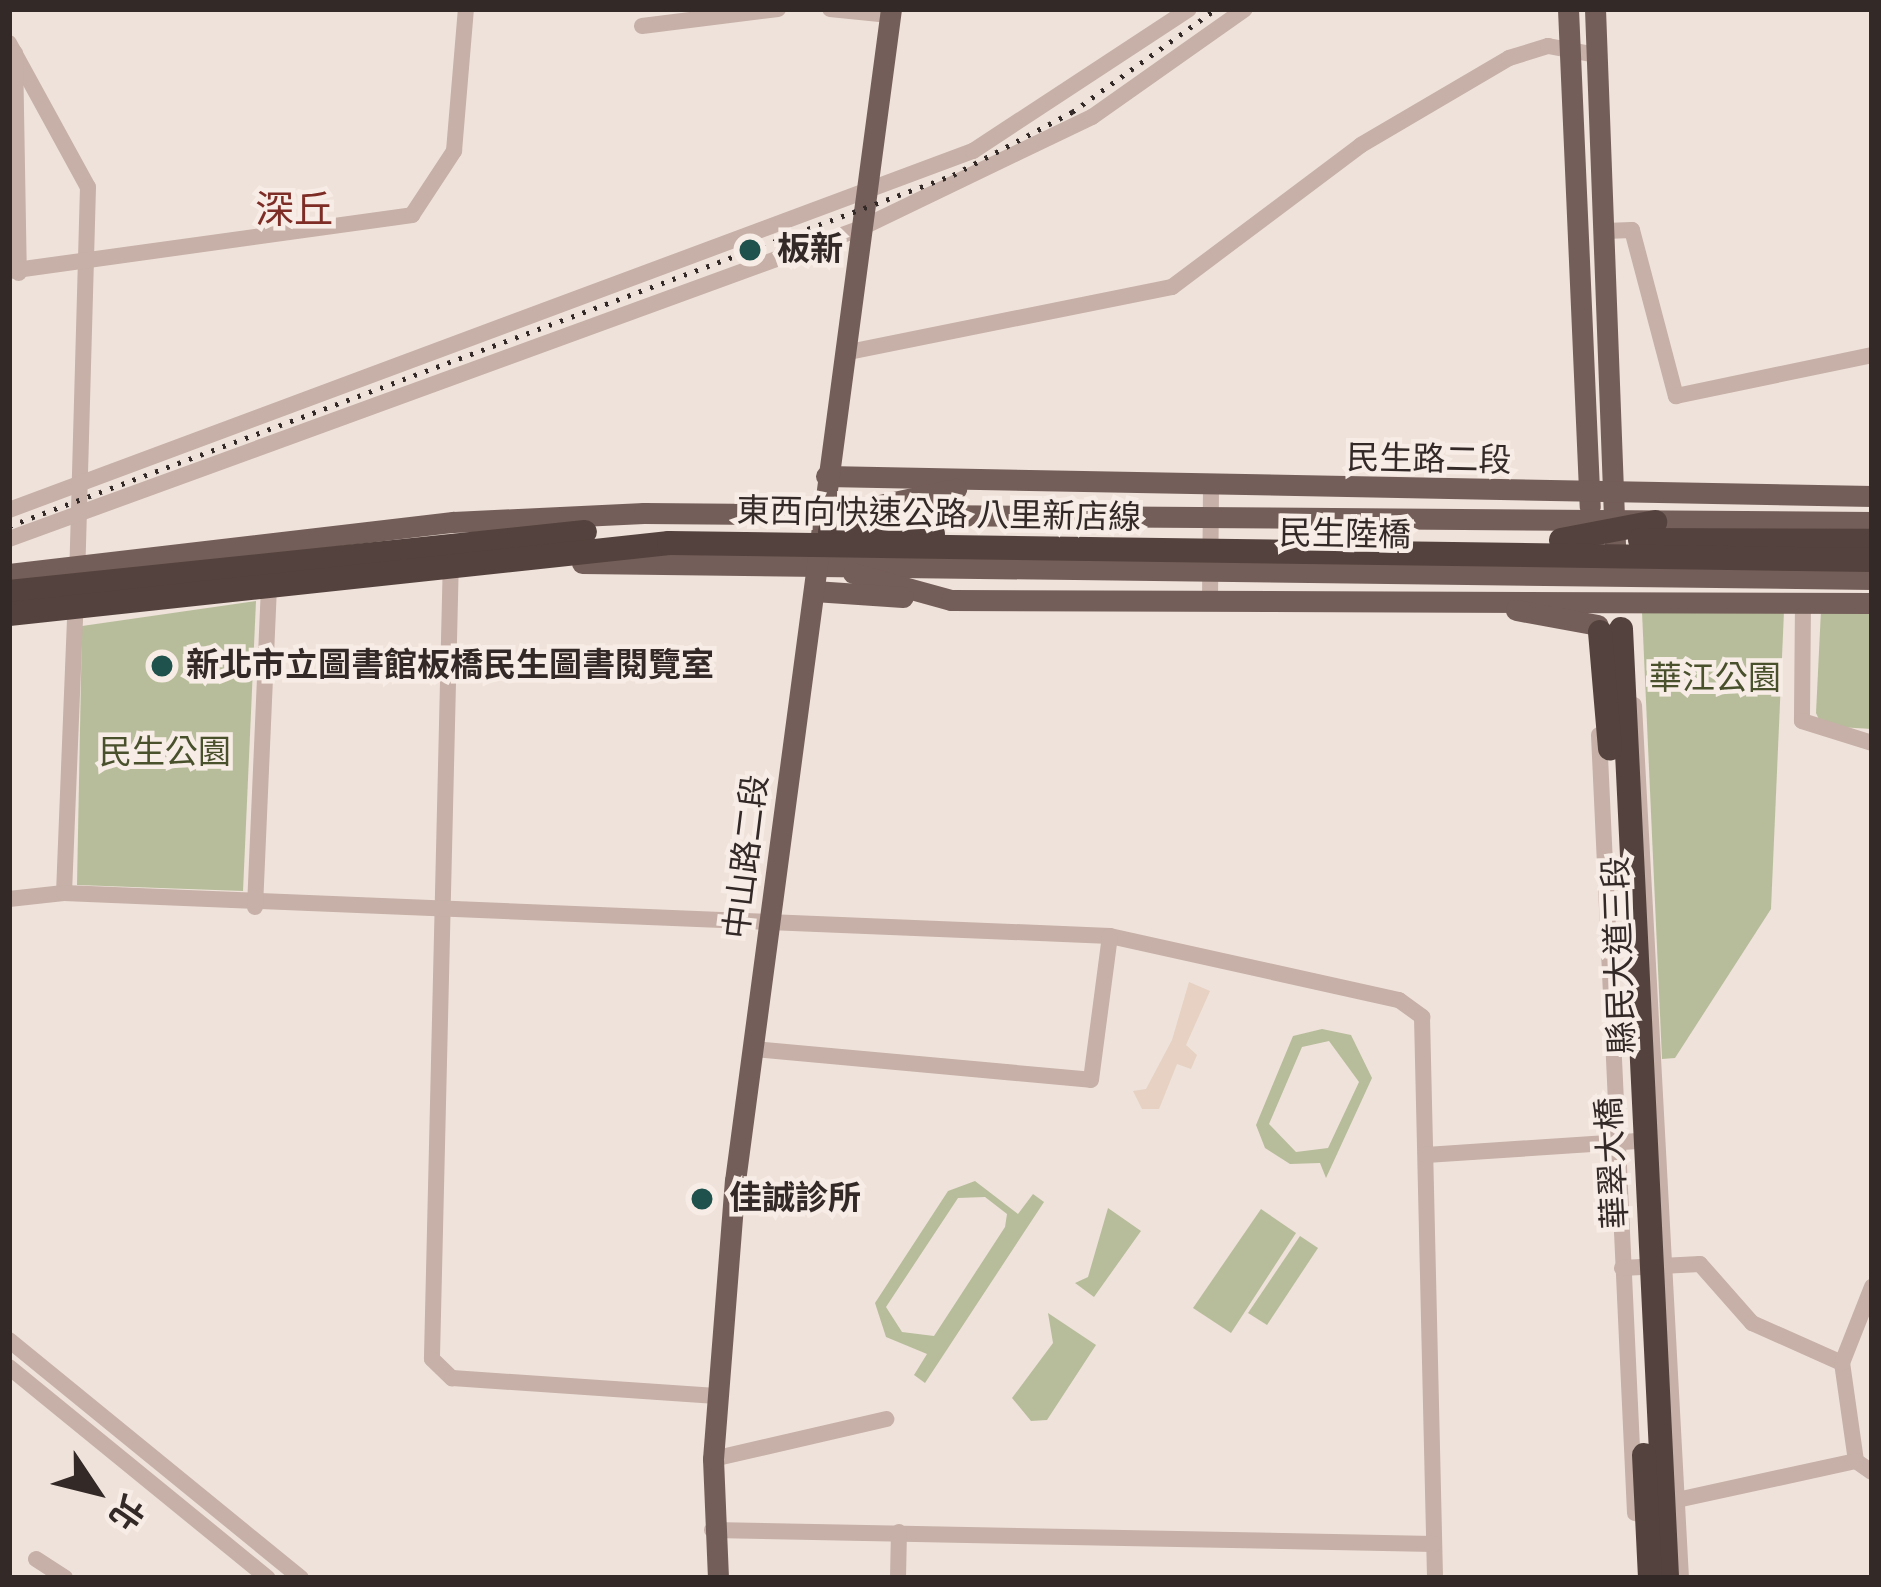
<!DOCTYPE html>
<html>
<head>
<meta charset="utf-8">
<style>
	body { margin:0 }
	#map { position:relative; width:1881px; height:1587px; overflow:hidden; background:#efe2da; font-family:"Varela Round","Noto Sans TC",sans-serif }
	div>[style] { position:absolute }
	[style*='--x'] { left:calc(var(--x)*1px); top:calc(var(--y)*1px); width:calc(var(--w)*1px); rotate:calc(var(--a)*1deg) }
	.green>* { inset:0; background:#b7bd9b }
	.plaza>* { inset:0; background:#e6d1c2 }
	.minor>* { height:16px; margin:-8px; padding:0 8px; transform-origin:8px; border-radius:8px; background:#c6b0a7 }
	.major>* { height:21px; margin:-10.5px; padding:0 10.5px; transform-origin:10.5px; border-radius:10.5px; background:#745e59 }
	.highway>* { height:24px; margin:-12px; padding:0 12px; transform-origin:12px; border-radius:12px; background:#54423e }
	.rail>* { height:4.5px; margin-top:-2.25px; transform-origin:0; background:repeating-linear-gradient(90deg,#332927 0 3px,transparent 0 12px) }
	.dots>* { width:33px; height:33px; translate:-50% -50%; box-sizing:border-box; border:6px solid #f8ede6; border-radius:50% }
	span { translate:-50% -50%; white-space:nowrap; text-align:center; line-height:1.15; -webkit-text-stroke:9px #f8ede6; paint-order:stroke }
	.poi-label { font-size:33px; color:#332927; font-weight:700 }
	.left { translate:0 -50%; text-align:left }
	.street-label { font-size:33px; color:#332927 }
	.park-label { font-size:33px; color:#48502c }
	.quarter-label { font-size:39px; color:#7d2d26 }
	.frame { position:absolute; inset:0; border:12px solid #332927; pointer-events:none }
	.north { position:absolute; left:36px; top:1431px; width:120px; height:120px; -webkit-text-stroke:9px #f8ede6; paint-order:stroke; rotate:125deg; font-size:33px; font-weight:700; line-height:48px; text-align:center; color:#332927 }
	.north::after { content:''; display:block; margin:auto; width:42px; height:54px; background:#332927; clip-path:polygon(50% 0,100% 100%,50% 72%,0 100%) }
</style>
</head>
<body>
<div id="map">
	<div class="green">
		<i style="clip-path:polygon(256px 601px,243px 891px,77px 885px,82px 626px)"></i>
		<i style="clip-path:polygon(1821px 610px,1872px 612px,1872px 729px,1822px 726px,1816px 713px)"></i>
		<i style="clip-path:polygon(1784px 611px,1771px 909px,1675px 1058px,1662px 1059px,1642px 612px)"></i>
		<i style="clip-path:polygon(evenodd,1322px 1029px,1351px 1035px,1372px 1078px,1326px 1178px,1320px 1163px,1290px 1164px,1265px 1148px,1256px 1125px,1293px 1036px,1322px 1029px,1329px 1041px,1359px 1082px,1328px 1148px,1296px 1152px,1269px 1124px,1302px 1047px,1329px 1041px)"></i>
		<i style="clip-path:polygon(evenodd,975px 1181px,1018px 1214px,1033px 1194px,1044px 1202px,925px 1383px,914px 1375px,927px 1354px,886px 1337px,875px 1303px,948px 1191px,975px 1181px,985px 1197px,1007px 1214px,1005px 1227px,934px 1336px,902px 1332px,886px 1307px,958px 1198px,985px 1197px)"></i>
		<i style="clip-path:polygon(1108px 1208px,1141px 1231px,1094px 1297px,1075px 1283px,1088px 1277px)"></i>
		<i style="clip-path:polygon(1261px 1209px,1296px 1233px,1231px 1333px,1193px 1308px)"></i>
		<i style="clip-path:polygon(1300px 1236px,1318px 1248px,1267px 1325px,1248px 1313px)"></i>
		<i style="clip-path:polygon(1048px 1313px,1096px 1345px,1047px 1420px,1031px 1421px,1012px 1398px,1053px 1343px)"></i>
	</div>
	<div class="plaza">
		<i style="clip-path:polygon(1189px 982px,1210px 991px,1186px 1045px,1197px 1055px,1191px 1069px,1177px 1064px,1159px 1109px,1142px 1109px,1133px 1091px,1146px 1089px,1172px 1040px)"></i>
	</div>
	<div class="minor">
		<i style="--x:830;--y:9;--w:60;--a:5.7"></i>
		<i style="--x:642;--y:26;--w:137;--a:-7.1"></i>
		<i style="--x:9;--y:43;--w:164;--a:61.3"></i>
		<i style="--x:88;--y:187;--w:386;--a:91.6"></i>
		<i style="--x:15;--y:53;--w:220;--a:89"></i>
		<i style="--x:1605;--y:231;--w:27;--a:-2"></i>
		<i style="--x:1632;--y:230;--w:172;--a:75.2"></i>
		<i style="--x:1676;--y:396;--w:200;--a:-11.8"></i>
		<i style="--x:9;--y:271;--w:407;--a:-7.9"></i>
		<i style="--x:412;--y:215;--w:77;--a:-56.7"></i>
		<i style="--x:454;--y:151;--w:143;--a:-85.2"></i>
		<i style="--x:844;--y:353;--w:335;--a:-11.4"></i>
		<i style="--x:1172;--y:287;--w:236;--a:-36.9"></i>
		<i style="--x:1361;--y:145;--w:172;--a:-30.4"></i>
		<i style="--x:1509;--y:58;--w:41;--a:-17.1"></i>
		<i style="--x:1548;--y:46;--w:50;--a:10.4"></i>
		<i style="--x:9;--y:510;--w:1029;--a:-20.43"></i>
		<i style="--x:973;--y:151;--w:258;--a:-33.3"></i>
		<i style="--x:9;--y:539;--w:905;--a:-20.04"></i>
		<i style="--x:859;--y:229;--w:259;--a:-25.7"></i>
		<i style="--x:1092;--y:117;--w:187;--a:-35.2"></i>
		<i style="--x:451;--y:556;--w:803;--a:91.36"></i>
		<i style="--x:432;--y:1359;--w:28;--a:44"></i>
		<i style="--x:452;--y:1378;--w:265;--a:3.9"></i>
		<i style="--x:1803;--y:601;--w:120;--a:90.5"></i>
		<i style="--x:1802;--y:721;--w:73;--a:17.4"></i>
		<i style="--x:1210;--y:603;--w:114;--a:-89.5"></i>
		<i style="--x:1634;--y:705;--w:874;--a:86.92"></i>
		<i style="--x:1599;--y:735;--w:779;--a:87.35"></i>
		<i style="--x:64;--y:893;--w:294;--a:-87.7"></i>
		<i style="--x:9;--y:899;--w:55;--a:-6.2"></i>
		<i style="--x:64;--y:893;--w:1047;--a:2.35"></i>
		<i style="--x:1110;--y:936;--w:296;--a:12.5"></i>
		<i style="--x:1399;--y:1000;--w:29;--a:36"></i>
		<i style="--x:1422;--y:1017;--w:561;--a:88.67"></i>
		<i style="--x:255;--y:907;--w:315;--a:-87.5"></i>
		<i style="--x:753;--y:1049;--w:339;--a:5.2"></i>
		<i style="--x:1091;--y:1080;--w:145;--a:-82.5"></i>
		<i style="--x:1426;--y:1155;--w:227;--a:-3.8"></i>
		<i style="--x:1622;--y:1268;--w:78;--a:-2.9"></i>
		<i style="--x:1700;--y:1264;--w:79;--a:48.6"></i>
		<i style="--x:1752;--y:1323;--w:98;--a:24"></i>
		<i style="--x:9;--y:1340;--w:377;--a:39.2"></i>
		<i style="--x:9;--y:1367;--w:334;--a:39.2"></i>
		<i style="--x:713;--y:1459;--w:178;--a:-13"></i>
		<i style="--x:1856;--y:1461;--w:99;--a:-98.1"></i>
		<i style="--x:1842;--y:1363;--w:82;--a:-68.5"></i>
		<i style="--x:1856;--y:1461;--w:19;--a:35"></i>
		<i style="--x:1677;--y:1500;--w:183;--a:-12.3"></i>
		<i style="--x:712;--y:1530;--w:722;--a:1.11"></i>
		<i style="--x:36;--y:1559;--w:35;--a:33"></i>
		<i style="--x:898;--y:1578;--w:46;--a:-88.8"></i>
	</div>
	<div class="major">
		<i style="--x:1568;--y:9;--w:498;--a:87.5"></i>
		<i style="--x:1595;--y:9;--w:563;--a:87.86"></i>
		<i style="--x:826;--y:476;--w:1046;--a:1.1"></i>
		<i style="--x:875;--y:506;--w:83;--a:-11.9"></i>
		<i style="--x:582;--y:563;--w:1290;--a:0.71"></i>
		<i style="--x:853;--y:573;--w:102;--a:15.4"></i>
		<i style="--x:951;--y:600;--w:921;--a:0.19"></i>
		<i style="--x:9;--y:574;--w:447;--a:-6.7"></i>
		<i style="--x:453;--y:522;--w:191;--a:-2.7"></i>
		<i style="--x:644;--y:513;--w:1228;--a:0.42"></i>
		<i style="--x:814;--y:591;--w:89;--a:3.9"></i>
		<i style="--x:1516;--y:610;--w:83;--a:10.4"></i>
		<i style="--x:718;--y:1578;--w:119;--a:-92.4"></i>
		<i style="--x:713;--y:1459;--w:279;--a:-85.5"></i>
		<i style="--x:735;--y:1181;--w:1182;--a:-82.42"></i>
	</div>
	<div class="highway">
		<i style="--x:830;--y:532;--w:103;--a:1.1"></i>
		<i style="--x:1561;--y:540;--w:96;--a:-10.8"></i>
		<i style="--x:1640;--y:540;--w:232;--a:0.2"></i>
		<i style="--x:9;--y:592;--w:579;--a:-5.95"></i>
		<i style="--x:9;--y:614;--w:664;--a:-6.14"></i>
		<i style="--x:669;--y:543;--w:1203;--a:0.81"></i>
		<i style="--x:1621;--y:629;--w:950;--a:87.22"></i>
		<i style="--x:1600;--y:632;--w:117;--a:85.1"></i>
		<i style="--x:1644;--y:1455;--w:123;--a:87.2"></i>
	</div>
	<div class="rail">
		<i style="--x:9;--y:526;--w:1007;--a:-20.4"></i>
		<i style="--x:953;--y:175;--w:135;--a:-27.9"></i>
		<i style="--x:1072;--y:112;--w:177;--a:-35.6"></i>
	</div>
	<div class="dots">
		<i style="left:750px;top:250px;background:#1f524d"></i>
		<i style="left:162px;top:666px;background:#1f524d"></i>
		<i style="left:702px;top:1199px;background:#1f524d"></i>
	</div>
	<div class="poi-label">
		<span class="left" style="left:777px;top:250px">板新</span>
		<span class="left" style="left:186px;top:666px">新北市立圖書館板橋民生圖書閱覽室</span>
		<span class="left" style="left:729px;top:1199px">佳誠診所</span>
	</div>
	<div class="street-label">
		<span style="left:1429px;top:460px;rotate:1deg">民生路二段</span>
		<span style="left:939px;top:515px;rotate:1deg">東西向快速公路 八里新店線</span>
		<span style="left:1345px;top:535px;rotate:1deg">民生陸橋</span>
		<span style="left:747px;top:857px;rotate:-83deg">中山路二段</span>
		<span style="left:1620px;top:955px;rotate:-92deg">縣民大道三段</span>
		<span style="left:1613px;top:1163px;rotate:-93deg">華翠大橋</span>
	</div>
	<div class="park-label">
		<span style="left:1715px;top:679px">華江公園</span>
		<span style="left:165px;top:753px">民生公園</span>
	</div>
	<div class="quarter-label">
		<span style="left:294px;top:211px">深丘</span>
	</div>
	<div class="frame"></div>
	<div class="north">北</div>
</div>
</body>
</html>
